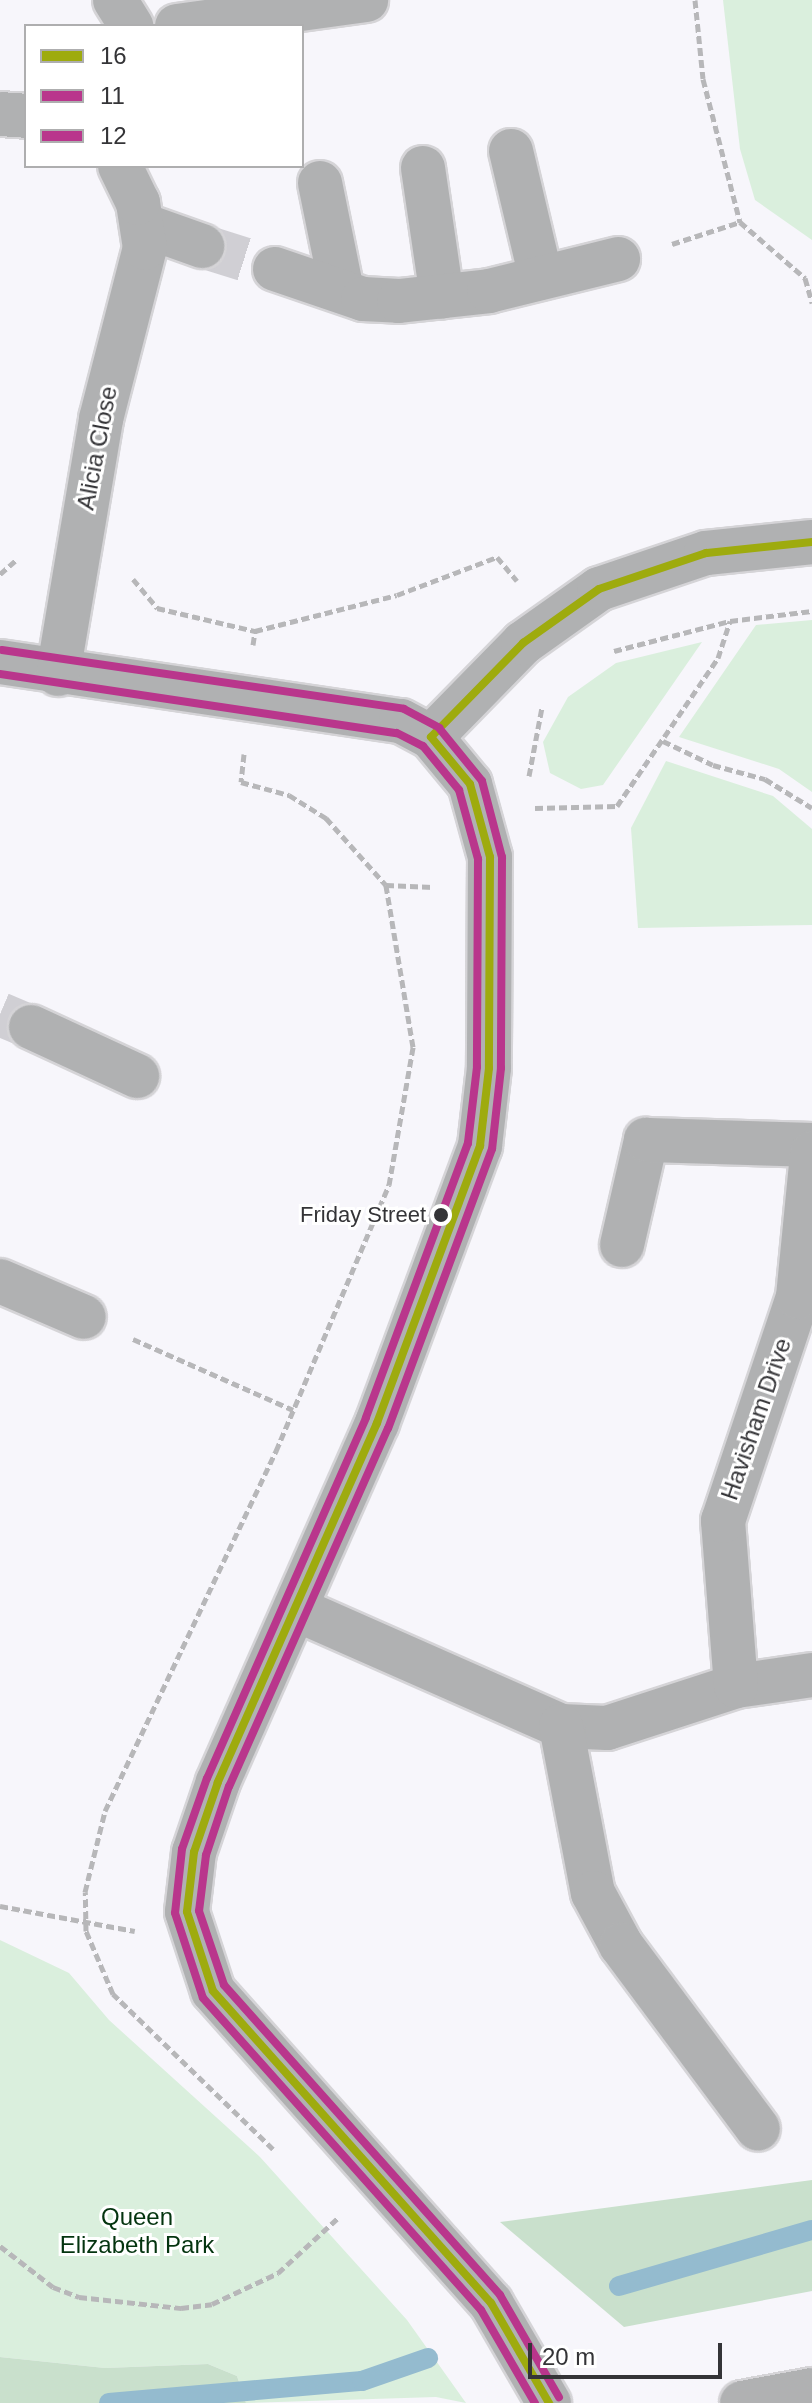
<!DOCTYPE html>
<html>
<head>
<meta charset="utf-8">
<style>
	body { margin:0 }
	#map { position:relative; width:812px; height:2403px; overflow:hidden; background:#f7f6fb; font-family:Arial,sans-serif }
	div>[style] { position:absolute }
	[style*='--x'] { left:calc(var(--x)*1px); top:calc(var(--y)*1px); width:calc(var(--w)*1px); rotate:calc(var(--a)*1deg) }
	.green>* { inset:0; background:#daefdd }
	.forest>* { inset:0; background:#c9e0cc }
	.stream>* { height:20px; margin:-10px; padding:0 10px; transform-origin:10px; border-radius:10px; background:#94bbcf }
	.minor-tunnel>* { height:44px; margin-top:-22px; transform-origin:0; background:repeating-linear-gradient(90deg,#d0cfd4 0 44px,transparent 0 66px) }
	.path>* { height:5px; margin-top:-2.5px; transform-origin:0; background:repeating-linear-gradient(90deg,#b7b7b9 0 8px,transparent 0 12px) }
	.roads { filter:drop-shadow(2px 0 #d5d4d7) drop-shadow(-2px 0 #d5d4d7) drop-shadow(0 2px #d5d4d7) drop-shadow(0 -2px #d5d4d7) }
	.minor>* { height:44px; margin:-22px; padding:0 22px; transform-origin:22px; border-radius:22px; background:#b0b1b2 }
	.bus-1>* { height:8px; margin:-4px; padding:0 4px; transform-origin:4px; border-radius:4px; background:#9eab0e }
	.bus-2>* { height:8px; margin:-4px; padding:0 4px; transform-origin:4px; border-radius:4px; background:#b9368c }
	.bus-3>* { height:8px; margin:-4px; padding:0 4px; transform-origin:4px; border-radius:4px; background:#b9368c }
	.dots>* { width:22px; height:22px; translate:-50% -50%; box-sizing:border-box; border:4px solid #fff; border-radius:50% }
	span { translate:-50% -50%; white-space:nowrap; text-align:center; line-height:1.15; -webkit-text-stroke:6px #fff; paint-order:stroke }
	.bus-label { font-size:22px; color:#343437 }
	.right { translate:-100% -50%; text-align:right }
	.street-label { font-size:24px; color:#343437 }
	.park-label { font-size:24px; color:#04340f }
	.legend { position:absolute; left:24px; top:24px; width:280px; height:144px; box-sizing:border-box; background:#fff; border:2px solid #aeaeaf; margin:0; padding:10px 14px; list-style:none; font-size:24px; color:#343437 }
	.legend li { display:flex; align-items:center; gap:16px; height:40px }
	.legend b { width:40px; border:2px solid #aeaeaf }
	.scale { position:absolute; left:528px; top:2343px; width:194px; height:36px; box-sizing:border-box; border:4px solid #343437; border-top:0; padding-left:10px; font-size:24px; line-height:28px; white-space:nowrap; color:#343437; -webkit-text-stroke:6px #fff; paint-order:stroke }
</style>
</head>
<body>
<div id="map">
	<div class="green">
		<i style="clip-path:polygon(723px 0,812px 0,812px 240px,755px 200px,740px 149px)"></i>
		<i style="clip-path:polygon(812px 620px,812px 792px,779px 769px,679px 737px,756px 625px)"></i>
		<i style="clip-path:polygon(702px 642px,603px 785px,581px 789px,550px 773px,543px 742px,568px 697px,616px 663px)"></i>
		<i style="clip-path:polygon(666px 761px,773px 796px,812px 829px,812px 925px,638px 928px,631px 828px)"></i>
		<i style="clip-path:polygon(0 1940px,69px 1973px,109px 2020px,260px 2157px,407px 2320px,466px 2403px,436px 2397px,246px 2403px,237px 2376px,208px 2364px,105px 2368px,0 2357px)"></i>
	</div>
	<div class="forest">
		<i style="clip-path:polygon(812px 2180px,812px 2291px,624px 2327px,500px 2222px)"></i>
		<i style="clip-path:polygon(0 2357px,105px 2368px,208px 2364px,237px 2376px,246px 2403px,0 2403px)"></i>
	</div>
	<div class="stream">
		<i style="--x:619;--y:2286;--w:201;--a:-16.2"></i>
		<i style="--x:109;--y:2403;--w:254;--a:-5"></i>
		<i style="--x:362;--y:2381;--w:70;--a:-19.2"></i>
	</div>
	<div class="minor-tunnel">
		<i style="--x:202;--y:246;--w:77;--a:17.5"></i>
		<i style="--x:0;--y:1014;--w:34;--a:23"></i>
	</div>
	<div class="path">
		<i style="--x:695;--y:0;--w:79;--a:84.2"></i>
		<i style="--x:703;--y:79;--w:148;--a:75.5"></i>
		<i style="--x:740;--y:222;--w:86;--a:40.7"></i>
		<i style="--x:805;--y:278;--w:26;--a:74"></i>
		<i style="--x:672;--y:244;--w:71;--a:-17.9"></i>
		<i style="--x:0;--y:574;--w:23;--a:-41"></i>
		<i style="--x:133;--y:579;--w:38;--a:50"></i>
		<i style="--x:157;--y:608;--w:101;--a:13.2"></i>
		<i style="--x:253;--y:645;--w:14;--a:-82"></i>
		<i style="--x:255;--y:631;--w:146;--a:-14.2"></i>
		<i style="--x:397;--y:595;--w:107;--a:-20.8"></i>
		<i style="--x:497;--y:557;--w:31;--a:50"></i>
		<i style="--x:614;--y:651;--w:120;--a:-14.5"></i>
		<i style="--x:730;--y:621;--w:83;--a:-7"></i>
		<i style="--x:663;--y:741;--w:55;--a:25.6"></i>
		<i style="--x:713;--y:765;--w:54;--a:15.1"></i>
		<i style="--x:765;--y:779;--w:55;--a:31.7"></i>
		<i style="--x:244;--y:754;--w:28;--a:96"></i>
		<i style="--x:241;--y:782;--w:50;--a:15.2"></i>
		<i style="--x:289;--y:795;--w:44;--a:31.9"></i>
		<i style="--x:326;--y:818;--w:90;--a:48.2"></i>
		<i style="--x:386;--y:885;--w:47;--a:2.4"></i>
		<i style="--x:529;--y:776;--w:70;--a:-79.3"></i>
		<i style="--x:535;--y:808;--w:82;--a:-1.4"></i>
		<i style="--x:617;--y:806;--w:179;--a:-55.7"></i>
		<i style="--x:718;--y:658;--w:39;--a:-72"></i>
		<i style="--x:133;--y:1339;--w:175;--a:23.9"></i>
		<i style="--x:0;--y:1906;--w:137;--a:10.5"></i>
		<i style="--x:273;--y:2149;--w:223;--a:-135.9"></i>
		<i style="--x:113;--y:1994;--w:69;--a:-113.2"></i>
		<i style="--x:86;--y:1931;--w:39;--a:-91"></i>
		<i style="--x:85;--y:1892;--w:83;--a:-76.1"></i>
		<i style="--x:105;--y:1811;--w:399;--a:-64.6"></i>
		<i style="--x:276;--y:1451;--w:289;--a:-67"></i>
		<i style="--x:389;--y:1185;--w:140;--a:-80.1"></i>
		<i style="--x:413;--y:1047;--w:164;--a:-99.5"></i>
		<i style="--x:0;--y:2246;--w:67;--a:37.7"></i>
		<i style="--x:53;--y:2287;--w:28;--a:21"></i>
		<i style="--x:79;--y:2297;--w:103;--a:6.2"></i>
		<i style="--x:181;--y:2308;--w:31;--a:-7"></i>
		<i style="--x:212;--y:2304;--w:73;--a:-25.2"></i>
		<i style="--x:278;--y:2273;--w:83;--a:-42.6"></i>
	</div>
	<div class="roads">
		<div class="minor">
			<i style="--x:115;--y:0;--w:31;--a:58"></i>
			<i style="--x:177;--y:26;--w:191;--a:-7.8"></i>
			<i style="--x:0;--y:114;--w:26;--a:4"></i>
			<i style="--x:511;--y:151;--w:130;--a:76.7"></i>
			<i style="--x:423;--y:168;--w:130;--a:81.6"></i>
			<i style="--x:320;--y:183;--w:110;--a:78.5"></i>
			<i style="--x:143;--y:225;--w:63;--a:19.6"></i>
			<i style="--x:275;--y:269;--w:93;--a:18.8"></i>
			<i style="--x:363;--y:299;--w:36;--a:3"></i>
			<i style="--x:399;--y:301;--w:91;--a:-6.3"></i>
			<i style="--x:489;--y:291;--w:133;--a:-13.9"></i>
			<i style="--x:0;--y:662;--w:405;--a:8.4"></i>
			<i style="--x:401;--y:721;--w:34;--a:28"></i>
			<i style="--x:431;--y:737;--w:61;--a:50.3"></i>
			<i style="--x:470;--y:784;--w:76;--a:74.7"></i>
			<i style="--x:490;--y:857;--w:211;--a:90.3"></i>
			<i style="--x:489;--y:1068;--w:79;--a:96.6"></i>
			<i style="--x:480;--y:1146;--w:296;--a:110.4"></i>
			<i style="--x:377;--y:1423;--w:393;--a:113.9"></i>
			<i style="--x:218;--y:1782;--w:74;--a:108.9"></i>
			<i style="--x:194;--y:1852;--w:60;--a:96.7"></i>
			<i style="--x:187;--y:1912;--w:83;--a:71.8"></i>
			<i style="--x:213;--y:1991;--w:418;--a:48.3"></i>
			<i style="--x:491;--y:2303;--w:116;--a:59.9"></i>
			<i style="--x:58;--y:674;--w:259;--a:-80.4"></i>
			<i style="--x:101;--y:419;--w:177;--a:-75.6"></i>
			<i style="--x:145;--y:248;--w:46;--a:-98.8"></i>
			<i style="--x:138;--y:203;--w:41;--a:-115.9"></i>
			<i style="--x:431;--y:737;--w:132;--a:-45.6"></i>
			<i style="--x:523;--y:643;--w:93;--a:-35.4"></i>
			<i style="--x:599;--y:589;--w:113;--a:-18.6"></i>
			<i style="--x:706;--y:553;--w:107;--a:-5.9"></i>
			<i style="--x:31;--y:1027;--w:117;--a:24.8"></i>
			<i style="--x:622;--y:1245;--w:108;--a:-77.1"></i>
			<i style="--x:646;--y:1140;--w:166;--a:1.7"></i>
			<i style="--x:0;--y:1281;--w:91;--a:23.2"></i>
			<i style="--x:296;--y:1609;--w:290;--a:23.8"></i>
			<i style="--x:561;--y:1726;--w:46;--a:2.5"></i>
			<i style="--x:607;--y:1728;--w:136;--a:-18"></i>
			<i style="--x:736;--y:1686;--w:77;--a:-8.2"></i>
			<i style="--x:736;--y:1686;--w:166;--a:-94.5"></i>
			<i style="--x:723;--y:1521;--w:236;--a:-71.5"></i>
			<i style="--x:798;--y:1297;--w:145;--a:-84.4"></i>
			<i style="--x:561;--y:1726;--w:170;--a:79.2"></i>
			<i style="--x:593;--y:1893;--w:59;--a:61.7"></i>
			<i style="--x:621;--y:1945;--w:229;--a:53.3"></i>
			<i style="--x:742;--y:2403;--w:71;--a:-10.5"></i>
		</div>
	</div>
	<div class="bus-1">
		<i style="--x:431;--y:737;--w:61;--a:50.3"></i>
		<i style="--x:470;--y:784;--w:76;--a:74.7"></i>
		<i style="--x:490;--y:857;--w:211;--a:90.3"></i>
		<i style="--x:489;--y:1068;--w:79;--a:96.6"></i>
		<i style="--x:480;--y:1146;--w:296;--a:110.4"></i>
		<i style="--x:377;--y:1423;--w:393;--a:113.9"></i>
		<i style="--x:218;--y:1782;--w:74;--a:108.9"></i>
		<i style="--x:194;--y:1852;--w:60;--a:96.7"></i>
		<i style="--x:187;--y:1912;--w:83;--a:71.8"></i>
		<i style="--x:213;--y:1991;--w:418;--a:48.3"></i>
		<i style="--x:491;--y:2303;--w:116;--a:59.9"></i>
		<i style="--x:431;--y:737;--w:132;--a:-45.6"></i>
		<i style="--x:523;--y:643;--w:93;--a:-35.4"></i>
		<i style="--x:599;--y:589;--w:113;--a:-18.6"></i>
		<i style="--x:706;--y:553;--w:107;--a:-5.9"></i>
	</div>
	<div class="bus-2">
		<i style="--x:0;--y:674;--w:401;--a:8.5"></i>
		<i style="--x:397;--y:733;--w:29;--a:27"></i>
		<i style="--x:423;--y:746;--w:57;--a:50.7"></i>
		<i style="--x:459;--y:790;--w:72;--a:74.6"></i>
		<i style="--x:478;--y:859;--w:208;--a:90.3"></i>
		<i style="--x:477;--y:1067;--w:77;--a:96.8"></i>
		<i style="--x:468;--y:1143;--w:293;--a:110.4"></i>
		<i style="--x:366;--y:1418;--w:394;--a:113.8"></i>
		<i style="--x:207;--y:1778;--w:75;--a:109.4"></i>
		<i style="--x:182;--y:1849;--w:64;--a:96.2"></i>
		<i style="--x:175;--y:1913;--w:89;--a:71.8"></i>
		<i style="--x:203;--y:1998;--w:418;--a:48.3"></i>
		<i style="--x:481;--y:2310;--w:108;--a:59.9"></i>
	</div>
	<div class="bus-3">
		<i style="--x:2;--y:650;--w:406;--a:8.3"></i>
		<i style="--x:404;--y:709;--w:40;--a:28"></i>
		<i style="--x:439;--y:728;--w:68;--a:50.9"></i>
		<i style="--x:482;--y:781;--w:79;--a:75.3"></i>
		<i style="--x:502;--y:857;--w:211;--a:90.3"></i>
		<i style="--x:501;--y:1068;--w:81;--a:96.3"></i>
		<i style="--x:492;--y:1149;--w:298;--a:110.4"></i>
		<i style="--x:388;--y:1428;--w:392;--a:113.9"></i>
		<i style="--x:229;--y:1786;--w:73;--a:108.4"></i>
		<i style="--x:206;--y:1855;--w:56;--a:97.1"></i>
		<i style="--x:199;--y:1911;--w:78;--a:71.3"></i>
		<i style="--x:224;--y:1985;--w:415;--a:48.3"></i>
		<i style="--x:500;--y:2295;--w:118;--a:60"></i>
	</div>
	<div class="dots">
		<i style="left:441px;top:1215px;background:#343437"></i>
	</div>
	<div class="bus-label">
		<span class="right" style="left:426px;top:1215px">Friday Street</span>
	</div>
	<div class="street-label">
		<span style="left:97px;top:448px;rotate:-79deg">Alicia Close</span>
		<span style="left:756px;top:1419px;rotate:-71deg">Havisham Drive</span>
	</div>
	<div class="park-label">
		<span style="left:137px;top:2231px">Queen<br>Elizabeth Park</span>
	</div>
	<ul class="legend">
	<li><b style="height:10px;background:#9eab0e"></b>16</li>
	<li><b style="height:10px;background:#b9368c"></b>11</li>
	<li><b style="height:10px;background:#b9368c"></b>12</li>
	</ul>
	<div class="scale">20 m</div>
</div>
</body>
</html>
